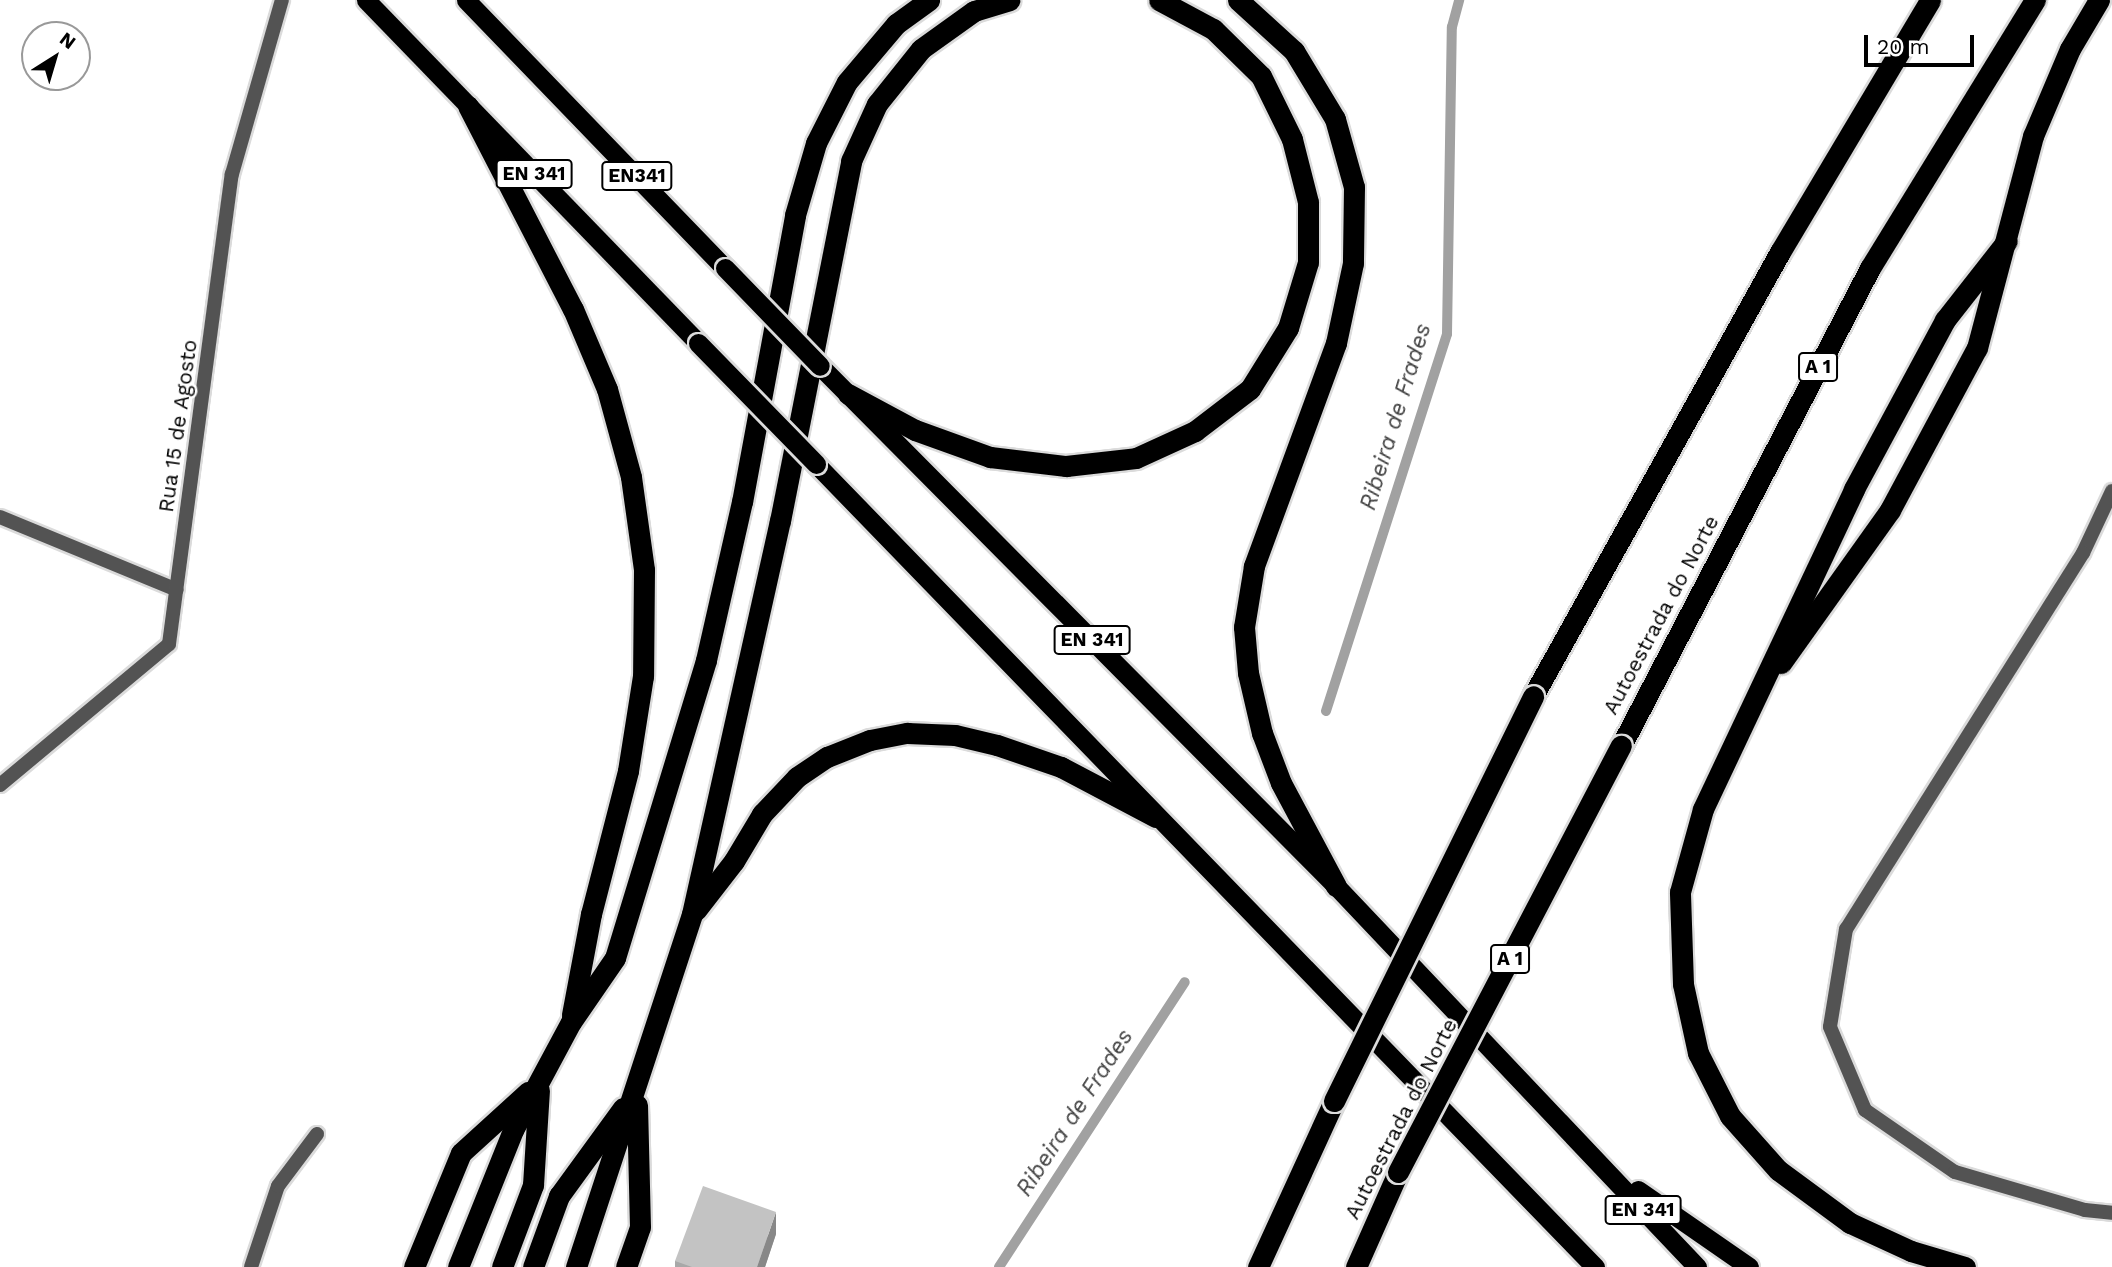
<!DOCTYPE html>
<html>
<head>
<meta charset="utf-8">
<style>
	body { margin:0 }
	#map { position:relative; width:2112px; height:1267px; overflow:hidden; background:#fff; font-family:"Work Sans",sans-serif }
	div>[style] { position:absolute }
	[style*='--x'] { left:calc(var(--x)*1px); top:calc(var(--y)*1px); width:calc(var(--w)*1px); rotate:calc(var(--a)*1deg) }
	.stream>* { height:10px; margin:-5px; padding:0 5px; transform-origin:5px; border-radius:5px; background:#a1a1a1 }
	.roads { filter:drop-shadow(2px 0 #dbdbdb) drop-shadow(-2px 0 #dbdbdb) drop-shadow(0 2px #dbdbdb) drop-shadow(0 -2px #dbdbdb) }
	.minor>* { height:14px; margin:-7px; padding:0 7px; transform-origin:7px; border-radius:7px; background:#535353 }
	.trunk>* { height:19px; margin:-9.5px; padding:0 9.5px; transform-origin:9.5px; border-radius:9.5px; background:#000 }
	.motorway>* { height:21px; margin:-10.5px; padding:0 10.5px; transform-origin:10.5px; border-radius:10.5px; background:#000 }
	.bridges { filter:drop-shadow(2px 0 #dbdbdb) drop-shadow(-2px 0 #dbdbdb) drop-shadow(0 2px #dbdbdb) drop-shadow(0 -2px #dbdbdb) }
	.trunk-bridge>* { height:19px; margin:-9.5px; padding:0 9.5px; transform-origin:9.5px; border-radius:9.5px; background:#000 }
	.motorway-bridge>* { height:21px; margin:-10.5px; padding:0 10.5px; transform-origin:10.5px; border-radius:10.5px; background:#000 }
	.wall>* { inset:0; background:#a8a8a8 }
	.shaded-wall>* { inset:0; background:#888 }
	.building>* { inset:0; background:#c3c3c3 }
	span { translate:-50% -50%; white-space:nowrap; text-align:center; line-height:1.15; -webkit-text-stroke:5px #fff; paint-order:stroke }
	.shield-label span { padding:2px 5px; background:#fff; border:2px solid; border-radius:5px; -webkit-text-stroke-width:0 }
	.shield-label { font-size:19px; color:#000; font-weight:700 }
	.street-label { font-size:21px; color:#000 }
	.water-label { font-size:23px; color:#424242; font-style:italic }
	.north { position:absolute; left:21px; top:21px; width:70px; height:70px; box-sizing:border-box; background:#fff; border:2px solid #999; border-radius:50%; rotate:37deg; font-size:19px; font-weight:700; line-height:28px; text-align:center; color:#000 }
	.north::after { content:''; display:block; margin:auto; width:24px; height:32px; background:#000; clip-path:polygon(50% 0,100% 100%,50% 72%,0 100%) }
	.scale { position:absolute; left:1864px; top:35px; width:110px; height:32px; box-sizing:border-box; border:4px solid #000; border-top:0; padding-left:9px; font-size:21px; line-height:24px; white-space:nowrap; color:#000; -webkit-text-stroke:5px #fff; paint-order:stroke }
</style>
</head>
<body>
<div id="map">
	<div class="stream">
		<i style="--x:1326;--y:711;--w:396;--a:-72.2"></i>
		<i style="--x:1447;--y:334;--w:307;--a:-89.1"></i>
		<i style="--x:1452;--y:27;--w:28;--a:-75"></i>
		<i style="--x:999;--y:1267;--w:340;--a:-56.9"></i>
	</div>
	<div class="roads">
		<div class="minor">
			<i style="--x:2112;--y:491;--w:68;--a:115.1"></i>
			<i style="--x:2083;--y:553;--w:444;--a:122.2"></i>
			<i style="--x:1846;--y:929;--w:99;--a:99.3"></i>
			<i style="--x:1830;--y:1027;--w:90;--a:67.1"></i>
			<i style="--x:1865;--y:1110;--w:109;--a:34.6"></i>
			<i style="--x:1955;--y:1172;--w:135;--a:16.3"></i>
			<i style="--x:2085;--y:1210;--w:27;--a:6"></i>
			<i style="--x:0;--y:517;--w:191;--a:22.4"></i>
			<i style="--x:0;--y:785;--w:220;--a:-39.8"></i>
			<i style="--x:169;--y:644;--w:474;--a:-82.4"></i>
			<i style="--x:232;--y:174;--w:181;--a:-74"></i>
			<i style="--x:251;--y:1267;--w:85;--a:-71.6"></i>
			<i style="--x:278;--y:1186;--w:65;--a:-53.1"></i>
		</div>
		<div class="trunk">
			<i style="--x:366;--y:0;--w:477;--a:45.9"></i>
			<i style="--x:466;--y:0;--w:373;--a:46"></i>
			<i style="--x:820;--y:366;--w:733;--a:45.22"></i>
			<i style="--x:1336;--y:886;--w:525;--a:46.54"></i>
			<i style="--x:816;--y:464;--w:1119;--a:45.87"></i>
			<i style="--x:1638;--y:1190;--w:135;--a:34.7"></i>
		</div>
		<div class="motorway">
			<i style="--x:1238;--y:0;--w:76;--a:42.3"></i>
			<i style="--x:1294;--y:51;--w:79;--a:58.9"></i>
			<i style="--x:1335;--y:119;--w:71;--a:74.4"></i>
			<i style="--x:1354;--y:187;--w:76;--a:90.8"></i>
			<i style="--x:1353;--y:263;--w:82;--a:102"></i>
			<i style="--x:1336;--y:343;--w:238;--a:110.2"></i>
			<i style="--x:1254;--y:566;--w:62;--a:99.3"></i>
			<i style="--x:1244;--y:627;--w:46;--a:85"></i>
			<i style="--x:1248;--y:673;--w:62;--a:76.9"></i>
			<i style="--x:1262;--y:733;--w:53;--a:69.2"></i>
			<i style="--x:1281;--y:783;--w:117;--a:61.9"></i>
			<i style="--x:468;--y:106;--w:229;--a:62.7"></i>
			<i style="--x:573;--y:309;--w:87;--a:67"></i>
			<i style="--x:607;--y:389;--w:91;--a:74.7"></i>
			<i style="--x:631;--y:477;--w:94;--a:82"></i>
			<i style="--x:644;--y:570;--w:106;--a:90.5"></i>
			<i style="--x:643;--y:676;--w:96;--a:99"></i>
			<i style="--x:628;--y:771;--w:148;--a:104.5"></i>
			<i style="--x:591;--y:914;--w:103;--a:100.7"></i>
			<i style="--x:848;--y:394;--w:76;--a:28.2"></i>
			<i style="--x:915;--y:430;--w:80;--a:19.8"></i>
			<i style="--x:990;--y:457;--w:77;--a:6.8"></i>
			<i style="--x:1066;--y:466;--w:70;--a:-6.5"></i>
			<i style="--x:1136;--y:458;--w:65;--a:-24.6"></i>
			<i style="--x:1195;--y:431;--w:69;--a:-37.4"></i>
			<i style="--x:1250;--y:389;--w:72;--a:-58.1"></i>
			<i style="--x:1288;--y:328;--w:69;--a:-73.1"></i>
			<i style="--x:1308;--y:262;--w:60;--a:-90"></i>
			<i style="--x:1308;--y:202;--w:65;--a:-104.3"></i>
			<i style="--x:1292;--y:139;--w:70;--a:-116.2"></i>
			<i style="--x:1261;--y:76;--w:67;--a:-135.6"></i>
			<i style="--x:1213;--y:29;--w:61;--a:-151.8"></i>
			<i style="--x:1781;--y:663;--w:188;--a:-54.5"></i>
			<i style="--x:1890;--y:510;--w:184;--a:-61.8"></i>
			<i style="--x:1977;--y:348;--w:219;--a:-75.2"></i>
			<i style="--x:2033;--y:136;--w:95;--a:-67"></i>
			<i style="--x:2070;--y:49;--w:57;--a:-59.4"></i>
			<i style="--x:1533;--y:696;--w:508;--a:-60.91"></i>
			<i style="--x:1780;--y:252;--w:293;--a:-59.2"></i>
			<i style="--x:1621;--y:746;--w:539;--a:-62.48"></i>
			<i style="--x:1870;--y:268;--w:315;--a:-58.4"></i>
			<i style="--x:696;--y:910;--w:62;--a:-52.2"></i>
			<i style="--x:734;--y:861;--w:55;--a:-59.2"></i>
			<i style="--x:762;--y:814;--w:51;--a:-46.6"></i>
			<i style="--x:797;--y:777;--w:36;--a:-34"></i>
			<i style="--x:827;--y:757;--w:46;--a:-21.6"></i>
			<i style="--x:870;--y:740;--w:38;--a:-11"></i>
			<i style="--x:907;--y:733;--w:48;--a:2.4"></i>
			<i style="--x:955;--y:735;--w:43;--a:13.4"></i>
			<i style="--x:997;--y:745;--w:68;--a:19"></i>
			<i style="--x:1061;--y:767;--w:107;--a:27.8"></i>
			<i style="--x:414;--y:1267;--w:123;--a:-67.6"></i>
			<i style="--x:461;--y:1153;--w:91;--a:-42.3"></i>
			<i style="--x:458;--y:1267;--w:148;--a:-68.1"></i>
			<i style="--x:513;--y:1130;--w:123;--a:-61.8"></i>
			<i style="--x:571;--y:1022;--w:78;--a:-55.5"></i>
			<i style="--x:615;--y:958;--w:312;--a:-73"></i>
			<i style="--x:706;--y:660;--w:162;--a:-77.2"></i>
			<i style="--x:742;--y:502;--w:292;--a:-79.5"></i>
			<i style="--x:795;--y:215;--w:75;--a:-73.7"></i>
			<i style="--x:816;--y:143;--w:68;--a:-63.1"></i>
			<i style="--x:847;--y:82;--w:76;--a:-49.8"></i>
			<i style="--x:896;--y:24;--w:41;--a:-36"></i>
			<i style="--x:502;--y:1267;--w:88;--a:-69.3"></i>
			<i style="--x:533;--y:1185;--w:95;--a:-86.4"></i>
			<i style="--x:533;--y:1267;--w:76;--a:-69.9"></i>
			<i style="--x:559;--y:1196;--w:109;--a:-54"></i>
			<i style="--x:576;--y:1267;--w:372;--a:-71.8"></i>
			<i style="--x:692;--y:914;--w:403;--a:-77.4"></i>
			<i style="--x:780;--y:521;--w:367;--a:-78.8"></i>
			<i style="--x:851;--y:161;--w:63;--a:-65.5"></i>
			<i style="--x:877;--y:104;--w:70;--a:-51.3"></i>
			<i style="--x:921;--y:49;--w:65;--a:-35.6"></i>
			<i style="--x:974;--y:11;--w:37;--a:-17"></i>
			<i style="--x:626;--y:1267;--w:42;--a:-70.7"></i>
			<i style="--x:640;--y:1227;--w:122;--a:-91.4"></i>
			<i style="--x:1258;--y:1267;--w:183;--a:-65.4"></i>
			<i style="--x:1356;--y:1267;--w:104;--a:-66.1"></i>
			<i style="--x:1965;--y:1267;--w:56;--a:-163.5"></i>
			<i style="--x:1911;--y:1251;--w:67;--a:-155.3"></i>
			<i style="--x:1850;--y:1223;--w:89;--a:-143.6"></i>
			<i style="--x:1778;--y:1170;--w:72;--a:-131.6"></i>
			<i style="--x:1730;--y:1116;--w:71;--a:-116.9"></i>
			<i style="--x:1698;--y:1053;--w:71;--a:-102.3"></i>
			<i style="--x:1683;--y:984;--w:92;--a:-91.9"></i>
			<i style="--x:1680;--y:892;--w:86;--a:-74.5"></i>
			<i style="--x:1703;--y:809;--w:354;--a:-64.7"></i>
			<i style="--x:1854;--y:489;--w:192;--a:-61.7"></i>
			<i style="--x:1945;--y:320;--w:100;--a:-51.9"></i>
		</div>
	</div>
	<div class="bridges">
		<div class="trunk-bridge">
			<i style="--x:725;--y:268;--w:136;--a:45.9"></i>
			<i style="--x:698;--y:343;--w:169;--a:45.7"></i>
		</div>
		<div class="motorway-bridge">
			<i style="--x:1334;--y:1101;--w:451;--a:-63.8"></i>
			<i style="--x:1398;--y:1172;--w:481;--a:-62.4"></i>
		</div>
	</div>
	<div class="wall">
		<i style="clip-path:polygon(776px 1234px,765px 1267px,675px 1267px,675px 1261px)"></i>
	</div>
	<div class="shaded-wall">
		<i style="clip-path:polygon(776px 1212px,776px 1234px,765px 1267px,757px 1267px)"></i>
	</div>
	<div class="building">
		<i style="clip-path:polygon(703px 1186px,776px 1212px,757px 1267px,692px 1267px,675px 1261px)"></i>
	</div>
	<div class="shield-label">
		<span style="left:534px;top:174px">EN 341</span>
		<span style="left:637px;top:176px">EN341</span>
		<span style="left:1818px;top:367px">A 1</span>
		<span style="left:1092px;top:640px">EN 341</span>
		<span style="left:1510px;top:959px">A 1</span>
		<span style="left:1643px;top:1210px">EN 341</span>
	</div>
	<div class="street-label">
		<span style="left:178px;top:426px;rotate:-82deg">Rua 15 de Agosto</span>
		<span style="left:1661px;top:615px;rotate:-62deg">Autoestrada do Norte</span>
		<span style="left:1401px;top:1119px;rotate:-63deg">Autoestrada do Norte</span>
	</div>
	<div class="water-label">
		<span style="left:1396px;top:417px;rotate:-73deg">Ribeira de Frades</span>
		<span style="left:1075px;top:1113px;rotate:-57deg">Ribeira de Frades</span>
	</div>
	<div class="north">N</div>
	<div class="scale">20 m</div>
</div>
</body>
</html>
